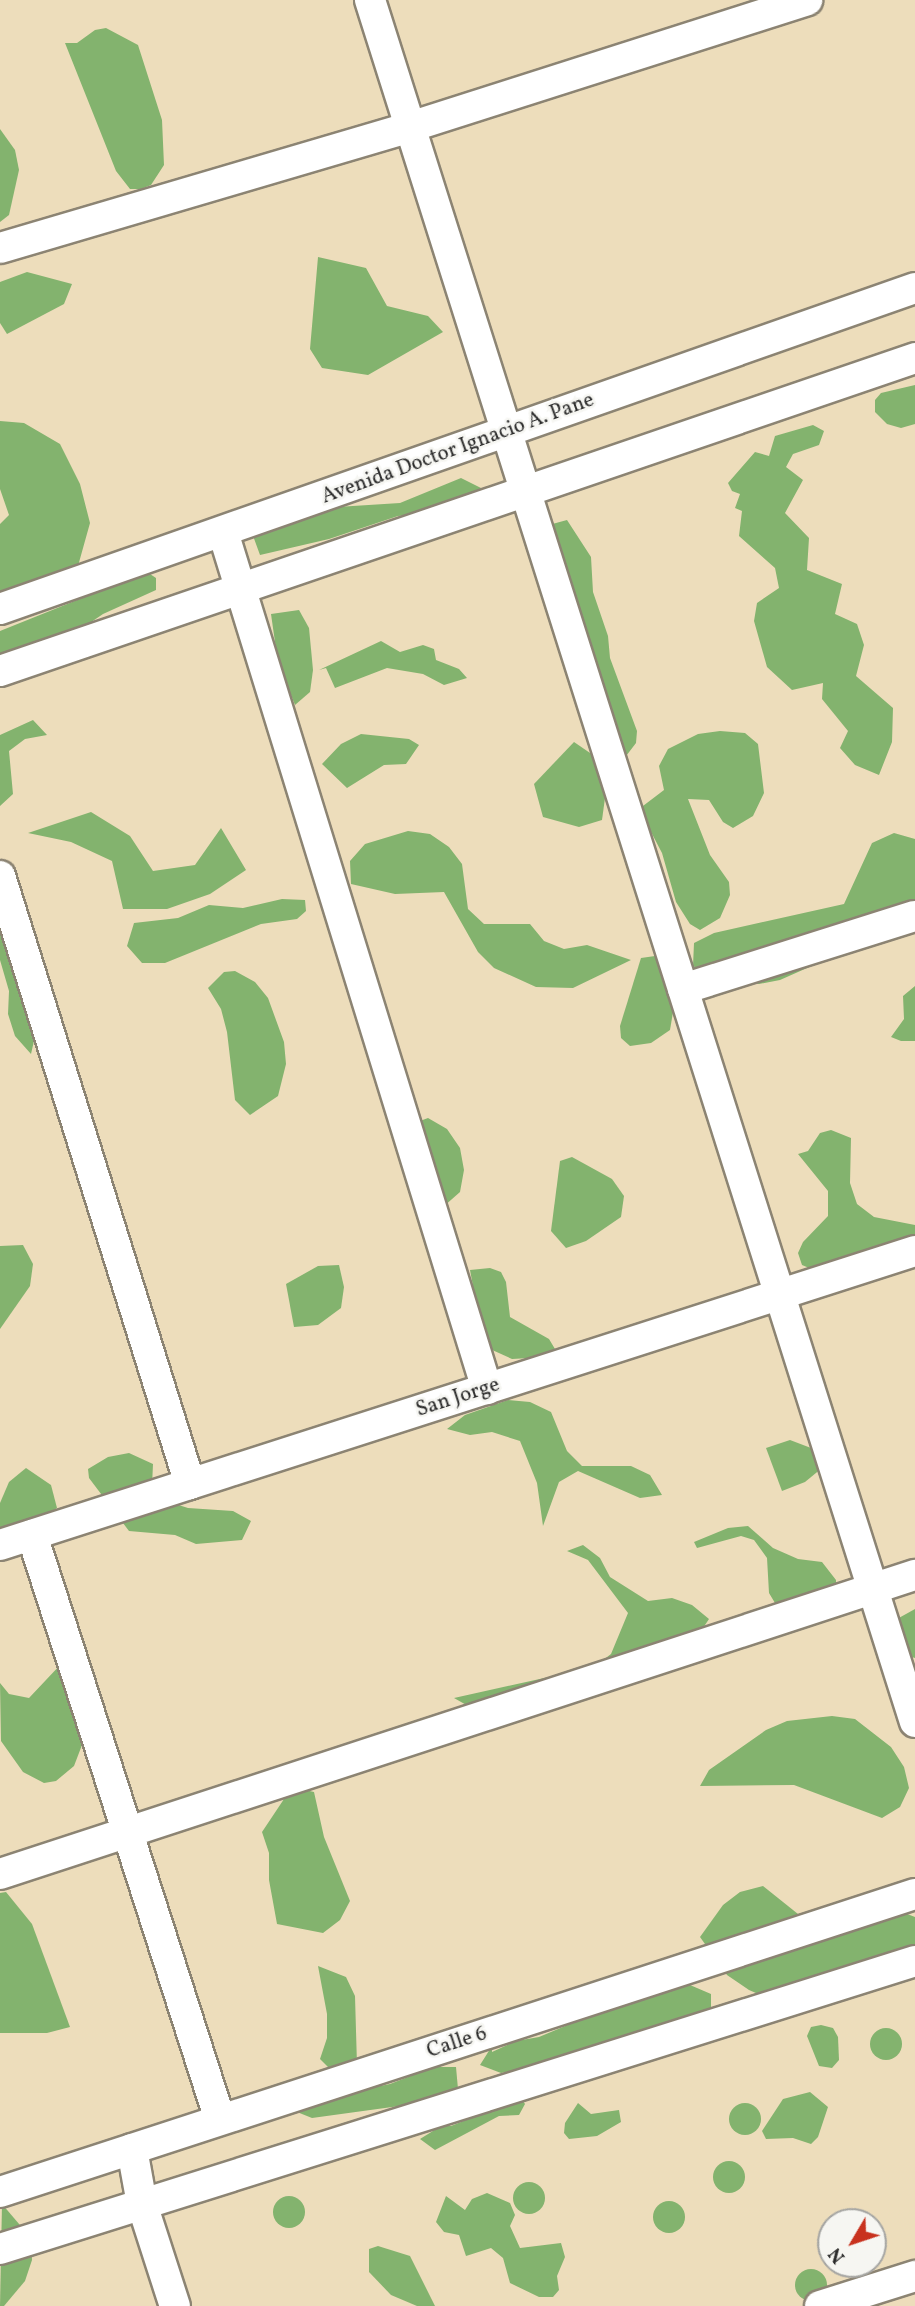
<!DOCTYPE html>
<html>
<head>
<meta charset="utf-8">
<style>
	body { margin:0 }
	#map { position:relative; width:915px; height:2306px; overflow:hidden; background:#edddbb; font-family:Vollkorn,serif }
	div>[style] { position:absolute }
	[style*='--x'] { left:calc(var(--x)*1px); top:calc(var(--y)*1px); width:calc(var(--w)*1px); rotate:calc(var(--a)*1deg) }
	.forest>* { inset:0; background:#83b36e }
	.round { border-radius:50% }
	.roads { filter:drop-shadow(2px 0 #8c8473) drop-shadow(-2px 0 #8c8473) drop-shadow(0 2px #8c8473) drop-shadow(0 -2px #8c8473) }
	.minor>* { height:30px; margin:-15px; padding:0 15px; transform-origin:15px; border-radius:15px; background:#fff }
	span { translate:-50% -50%; white-space:nowrap; text-align:center; line-height:1.15; -webkit-text-stroke:5px #f6f6f2; paint-order:stroke }
	.street-label { font-size:21px; color:#2b2b2b }
	.north { position:absolute; left:817px; top:2208px; width:70px; height:70px; box-sizing:border-box; background:#f6f6f2; border:2px solid #a5a5a2; border-radius:50%; rotate:231deg; font-size:19px; font-weight:700; line-height:28px; text-align:center; color:#2b2b2b }
	.north::after { content:''; display:block; margin:auto; width:24px; height:32px; background:#c8321e; clip-path:polygon(50% 0,100% 100%,50% 72%,0 100%) }
</style>
</head>
<body>
<div id="map">
	<div class="forest">
		<i style="clip-path:polygon(106px 28px,138px 45px,162px 120px,164px 165px,151px 185px,141px 189px,130px 189px,116px 171px,65px 43px,77px 43px,95px 30px)"></i>
		<i style="clip-path:polygon(0 129px,15px 150px,19px 170px,9px 215px,0 222px)"></i>
		<i style="clip-path:polygon(318px 257px,366px 268px,387px 306px,428px 316px,443px 332px,368px 375px,322px 368px,310px 349px)"></i>
		<i style="clip-path:polygon(27px 272px,72px 284px,64px 304px,7px 334px,0 323px,0 282px)"></i>
		<i style="clip-path:polygon(915px 385px,915px 424px,901px 428px,887px 424px,875px 412px,875px 400px,881px 393px)"></i>
		<i style="clip-path:polygon(0 421px,24px 423px,60px 444px,80px 484px,90px 523px,78px 566px,0 601px,0 524px,9px 515px,0 489px)"></i>
		<i style="clip-path:polygon(813px 425px,824px 431px,819px 445px,793px 454px,786px 467px,803px 480px,785px 513px,809px 538px,807px 570px,842px 584px,835px 614px,857px 624px,864px 645px,856px 676px,893px 708px,892px 742px,879px 775px,855px 765px,840px 748px,848px 731px,822px 699px,823px 683px,792px 690px,767px 667px,754px 621px,757px 603px,779px 588px,775px 568px,739px 536px,742px 511px,735px 508px,740px 494px,732px 491px,728px 483px,755px 452px,769px 456px,775px 436px)"></i>
		<i style="clip-path:polygon(461px 478px,481px 488px,492px 508px,398px 516px,329px 539px,260px 555px,252px 533px,290px 510px,400px 503px)"></i>
		<i style="clip-path:polygon(567px 520px,591px 557px,593px 592px,608px 636px,610px 658px,637px 731px,636px 743px,623px 760px,545px 526px)"></i>
		<i style="clip-path:polygon(147px 572px,156px 578px,156px 590px,103px 614px,0 684px,0 631px)"></i>
		<i style="clip-path:polygon(299px 610px,309px 628px,313px 670px,310px 692px,295px 705px,278px 663px,271px 614px)"></i>
		<i style="clip-path:polygon(381px 641px,400px 652px,423px 645px,434px 649px,436px 660px,459px 669px,467px 678px,444px 685px,423px 674px,387px 668px,335px 688px,326px 668px,319px 670px)"></i>
		<i style="clip-path:polygon(33px 720px,47px 735px,25px 739px,9px 751px,13px 794px,0 806px,0 735px)"></i>
		<i style="clip-path:polygon(720px 731px,745px 733px,758px 744px,764px 793px,753px 816px,733px 828px,723px 822px,709px 800px,688px 799px,710px 855px,729px 882px,730px 895px,720px 918px,700px 930px,690px 924px,676px 902px,662px 853px,639px 809px,664px 790px,659px 766px,668px 749px,698px 734px)"></i>
		<i style="clip-path:polygon(361px 734px,409px 739px,419px 745px,406px 764px,384px 765px,347px 788px,322px 764px,341px 744px)"></i>
		<i style="clip-path:polygon(574px 742px,593px 755px,605px 798px,602px 820px,579px 827px,543px 817px,534px 784px)"></i>
		<i style="clip-path:polygon(91px 812px,130px 836px,153px 871px,195px 865px,221px 828px,246px 870px,210px 894px,167px 909px,123px 909px,112px 861px,71px 842px,28px 833px)"></i>
		<i style="clip-path:polygon(408px 831px,430px 834px,449px 847px,462px 864px,468px 909px,484px 924px,530px 924px,544px 941px,564px 949px,587px 945px,631px 960px,573px 988px,536px 987px,494px 968px,478px 952px,444px 892px,395px 894px,351px 884px,350px 861px,365px 844px)"></i>
		<i style="clip-path:polygon(894px 833px,915px 839px,915px 913px,886px 933px,780px 980px,759px 984px,711px 977px,693px 966px,694px 943px,714px 933px,844px 904px,872px 843px)"></i>
		<i style="clip-path:polygon(282px 899px,305px 900px,306px 911px,297px 919px,261px 924px,165px 963px,142px 963px,127px 946px,134px 923px,178px 918px,209px 905px,243px 908px)"></i>
		<i style="clip-path:polygon(0 904px,36px 1032px,31px 1054px,15px 1036px,8px 1014px,9px 991px,0 960px)"></i>
		<i style="clip-path:polygon(662px 955px,674px 1006px,670px 1030px,651px 1043px,630px 1046px,621px 1038px,620px 1026px,641px 958px)"></i>
		<i style="clip-path:polygon(235px 971px,255px 982px,268px 998px,284px 1042px,286px 1064px,278px 1096px,250px 1115px,235px 1100px,227px 1032px,221px 1009px,208px 988px,224px 972px)"></i>
		<i style="clip-path:polygon(915px 986px,915px 1041px,901px 1041px,891px 1037px,904px 1019px,903px 996px)"></i>
		<i style="clip-path:polygon(428px 1118px,447px 1129px,460px 1148px,464px 1170px,460px 1192px,443px 1207px,428px 1140px,412px 1124px)"></i>
		<i style="clip-path:polygon(831px 1130px,851px 1138px,850px 1183px,857px 1204px,874px 1217px,915px 1225px,915px 1246px,814px 1270px,802px 1265px,798px 1253px,803px 1242px,828px 1216px,828px 1191px,798px 1154px,808px 1151px,820px 1133px)"></i>
		<i style="clip-path:polygon(572px 1157px,612px 1179px,624px 1196px,621px 1217px,586px 1241px,566px 1248px,551px 1231px,560px 1161px)"></i>
		<i style="clip-path:polygon(23px 1245px,33px 1264px,30px 1286px,0 1329px,0 1246px)"></i>
		<i style="clip-path:polygon(339px 1265px,344px 1287px,341px 1308px,318px 1325px,294px 1327px,286px 1284px,318px 1266px)"></i>
		<i style="clip-path:polygon(490px 1268px,501px 1272px,506px 1282px,510px 1317px,549px 1339px,555px 1349px,547px 1357px,512px 1359px,490px 1349px,483px 1340px,470px 1270px)"></i>
		<i style="clip-path:polygon(508px 1400px,530px 1402px,551px 1412px,567px 1451px,582px 1466px,631px 1466px,650px 1475px,662px 1495px,640px 1498px,578px 1471px,559px 1482px,543px 1526px,537px 1483px,520px 1441px,492px 1432px,470px 1435px,447px 1429px,465px 1415px)"></i>
		<i style="clip-path:polygon(790px 1440px,811px 1448px,822px 1468px,805px 1482px,782px 1491px,766px 1448px)"></i>
		<i style="clip-path:polygon(129px 1453px,153px 1464px,152px 1486px,166px 1501px,188px 1508px,233px 1511px,251px 1521px,242px 1540px,196px 1544px,175px 1535px,129px 1531px,89px 1478px,88px 1469px,108px 1457px)"></i>
		<i style="clip-path:polygon(26px 1468px,51px 1485px,57px 1508px,0 1546px,0 1503px,9px 1482px)"></i>
		<i style="clip-path:polygon(748px 1526px,773px 1548px,798px 1559px,822px 1562px,836px 1580px,836px 1590px,795px 1616px,775px 1603px,769px 1593px,767px 1558px,754px 1540px,741px 1536px,697px 1548px,694px 1542px,728px 1528px)"></i>
		<i style="clip-path:polygon(583px 1545px,600px 1558px,610px 1577px,648px 1601px,672px 1598px,692px 1605px,709px 1619px,697px 1637px,477px 1711px,454px 1698px,594px 1667px,611px 1654px,628px 1613px,588px 1560px,567px 1551px)"></i>
		<i style="clip-path:polygon(915px 1609px,915px 1658px,891px 1651px,888px 1624px)"></i>
		<i style="clip-path:polygon(62px 1663px,82px 1745px,74px 1766px,56px 1781px,44px 1783px,23px 1772px,1px 1741px,0 1683px,9px 1694px,29px 1698px)"></i>
		<i style="clip-path:polygon(832px 1716px,855px 1719px,891px 1747px,904px 1767px,909px 1788px,900px 1807px,882px 1818px,794px 1785px,700px 1786px,709px 1770px,766px 1730px,787px 1721px)"></i>
		<i style="clip-path:polygon(292px 1787px,314px 1792px,324px 1837px,350px 1901px,340px 1920px,323px 1933px,277px 1924px,269px 1880px,269px 1853px,262px 1832px)"></i>
		<i style="clip-path:polygon(763px 1886px,798px 1914px,844px 1919px,889px 1907px,915px 1917px,915px 1953px,770px 1999px,749px 1990px,727px 1975px,700px 1937px,723px 1905px,740px 1892px)"></i>
		<i style="clip-path:polygon(6px 1892px,32px 1924px,70px 2027px,47px 2033px,0 2033px,0 1893px)"></i>
		<i style="clip-path:polygon(318px 1966px,346px 1977px,355px 1996px,357px 2065px,336px 2075px,320px 2059px,327px 2038px,327px 2014px)"></i>
		<i style="clip-path:polygon(668px 1983px,690px 1985px,711px 1994px,711px 2015px,546px 2064px,501px 2073px,480px 2065px,492px 2046px,492px 2052px,516px 2041px,539px 2037px)"></i>
		<i style="clip-path:polygon(821px 2025px,833px 2028px,838px 2037px,839px 2060px,832px 2068px,819px 2066px,807px 2036px,811px 2027px)"></i>
		<i class="round" style="left:870px;top:2028px;width:32px;height:32px"></i>
		<i style="clip-path:polygon(434px 2067px,456px 2067px,458px 2089px,414px 2104px,312px 2118px,287px 2108px,304px 2110px,323px 2098px,390px 2084px)"></i>
		<i style="clip-path:polygon(810px 2092px,828px 2107px,818px 2137px,811px 2144px,793px 2138px,766px 2139px,762px 2131px,783px 2099px)"></i>
		<i style="clip-path:polygon(521px 2098px,525px 2104px,519px 2115px,499px 2116px,435px 2150px,420px 2139px,441px 2126px,451px 2126px)"></i>
		<i class="round" style="left:729px;top:2103px;width:32px;height:32px"></i>
		<i style="clip-path:polygon(578px 2103px,591px 2114px,619px 2110px,621px 2122px,597px 2136px,569px 2139px,564px 2133px,565px 2123px)"></i>
		<i class="round" style="left:713px;top:2161px;width:32px;height:32px"></i>
		<i class="round" style="left:513px;top:2182px;width:32px;height:32px"></i>
		<i style="clip-path:polygon(487px 2193px,510px 2203px,515px 2215px,510px 2226px,520px 2248px,561px 2243px,565px 2257px,557px 2276px,559px 2290px,553px 2297px,539px 2297px,510px 2283px,503px 2258px,491px 2248px,466px 2256px,459px 2235px,444px 2232px,436px 2222px,446px 2196px,465px 2210px,472px 2199px)"></i>
		<i class="round" style="left:273px;top:2196px;width:32px;height:32px"></i>
		<i class="round" style="left:653px;top:2201px;width:32px;height:32px"></i>
		<i style="clip-path:polygon(2px 2204px,31px 2238px,32px 2260px,25px 2281px,4px 2306px,0 2306px)"></i>
		<i style="clip-path:polygon(378px 2246px,410px 2256px,435px 2306px,417px 2306px,391px 2295px,369px 2272px,369px 2249px)"></i>
		<i class="round" style="left:795px;top:2269px;width:32px;height:32px"></i>
	</div>
	<div class="roads">
		<div class="minor">
			<i style="--x:370;--y:0;--w:1806;--a:72.44"></i>
			<i style="--x:0;--y:248;--w:427;--a:-16.4"></i>
			<i style="--x:410;--y:127;--w:417;--a:-17.7"></i>
			<i style="--x:223;--y:532;--w:897;--a:72.88"></i>
			<i style="--x:0;--y:609;--w:970;--a:-19.33"></i>
			<i style="--x:0;--y:671;--w:967;--a:-18.88"></i>
			<i style="--x:0;--y:876;--w:637;--a:72.65"></i>
			<i style="--x:683;--y:989;--w:243;--a:-17.5"></i>
			<i style="--x:32;--y:1535;--w:614;--a:72.18"></i>
			<i style="--x:0;--y:1545;--w:961;--a:-17.81"></i>
			<i style="--x:0;--y:1874;--w:963;--a:-18.1"></i>
			<i style="--x:132;--y:2149;--w:56;--a:79.7"></i>
			<i style="--x:142;--y:2204;--w:107;--a:72.1"></i>
			<i style="--x:0;--y:2192;--w:962;--a:-18.04"></i>
			<i style="--x:0;--y:2249;--w:959;--a:-17.47"></i>
			<i style="--x:820;--y:2306;--w:100;--a:-17.5"></i>
		</div>
	</div>
	<div class="street-label">
		<span style="left:458px;top:449px;rotate:-20deg">Avenida Doctor Ignacio A. Pane</span>
		<span style="left:458px;top:1398px;rotate:-18deg">San Jorge</span>
		<span style="left:457px;top:2043px;rotate:-18deg">Calle 6</span>
	</div>
	<div class="north">N</div>
</div>
</body>
</html>
